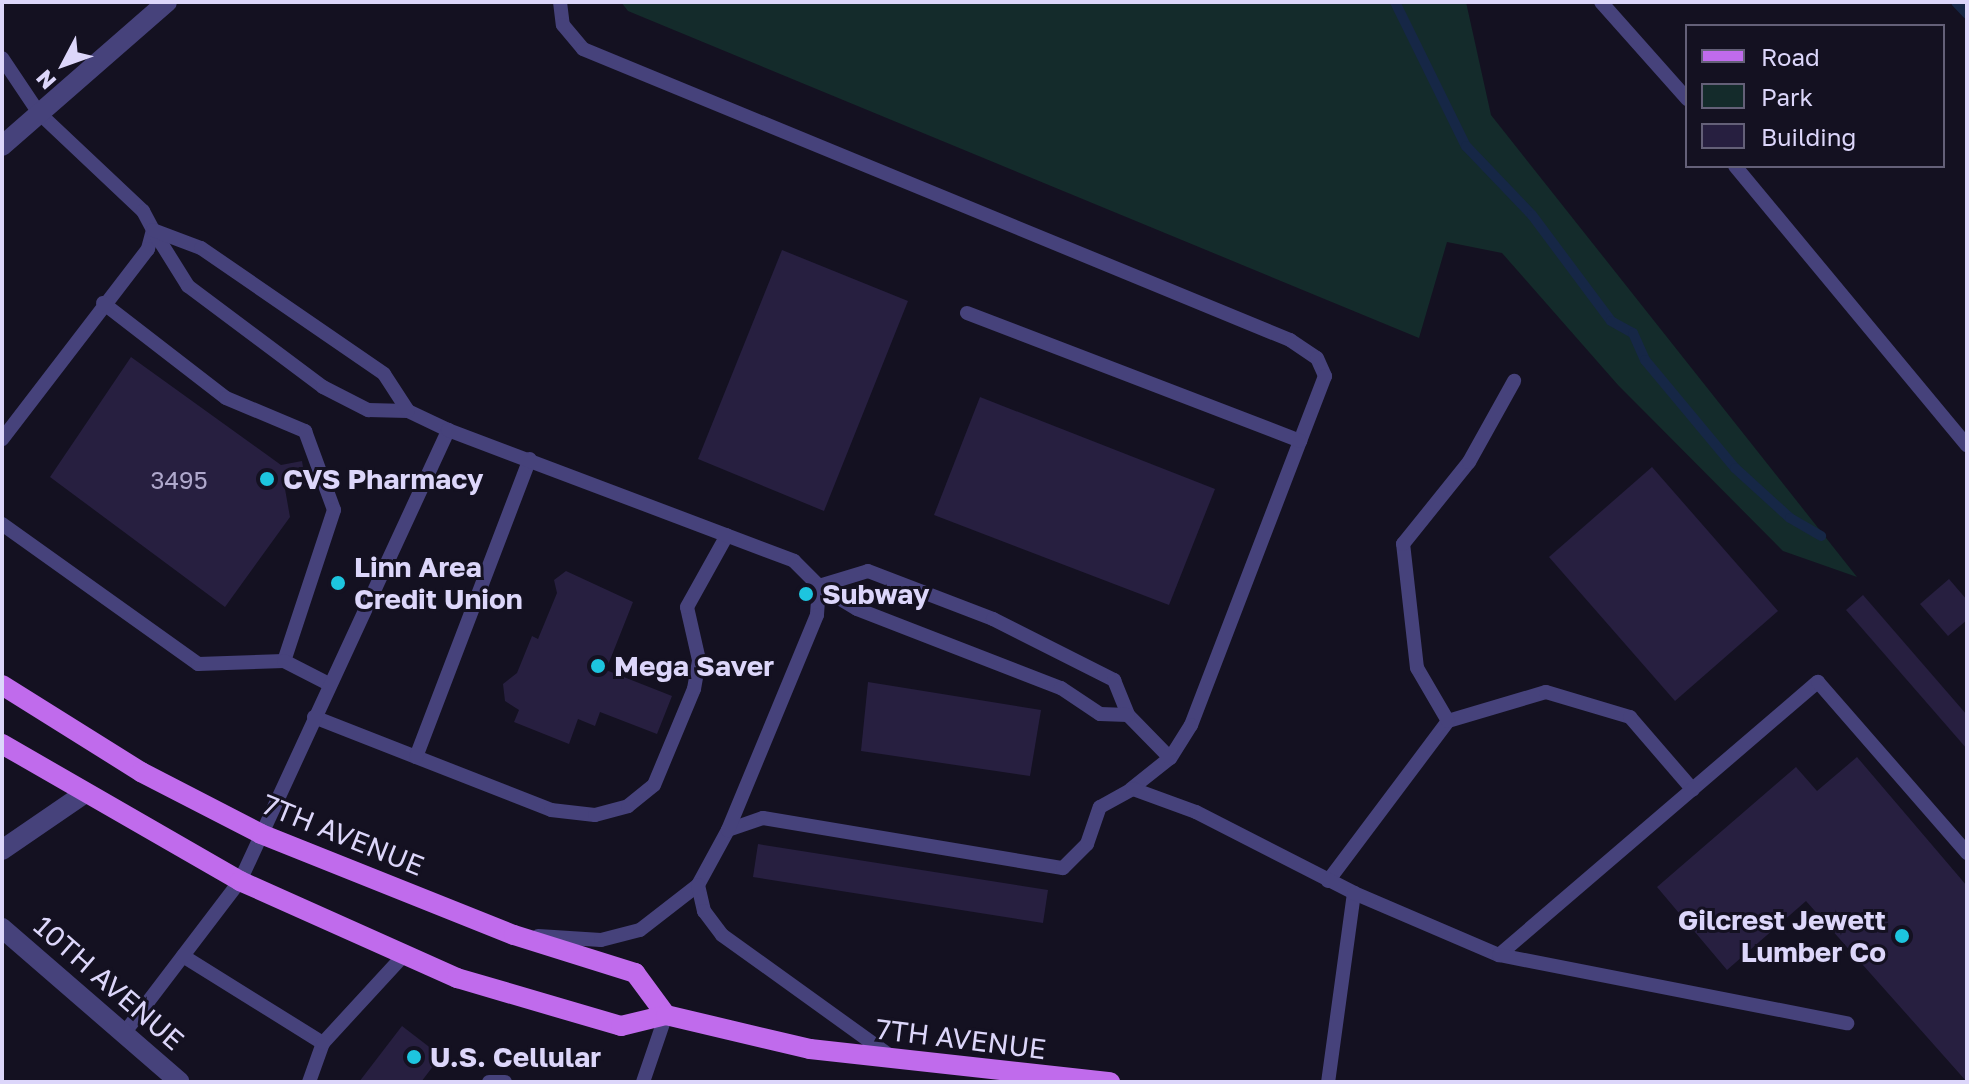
<!DOCTYPE html>
<html>
<head>
<meta charset="utf-8">
<style>
	body { margin:0 }
	#map { position:relative; width:1969px; height:1084px; overflow:hidden; background:#141121; font-family:"Golos Text",sans-serif }
	div>[style] { position:absolute }
	[style*='--x'] { left:calc(var(--x)*1px); top:calc(var(--y)*1px); width:calc(var(--w)*1px); rotate:calc(var(--a)*1deg) }
	.green>* { inset:0; background:#142b2b }
	.stream>* { height:10px; margin:-5px; padding:0 5px; transform-origin:5px; border-radius:5px; background:#162746 }
	.building>* { inset:0; background:#271f40 }
	.service>* { height:14px; margin:-7px; padding:0 7px; transform-origin:7px; border-radius:7px; background:#46427b }
	.minor>* { height:20px; margin:-10px; padding:0 10px; transform-origin:10px; border-radius:10px; background:#46427b }
	.tertiary>* { height:20px; margin:-10px; padding:0 10px; transform-origin:10px; border-radius:10px; background:#46427b }
	.primary>* { height:20px; margin:-10px; padding:0 10px; transform-origin:10px; border-radius:10px; background:#c06bec }
	.dots>* { width:22px; height:22px; translate:-50% -50%; box-sizing:border-box; border:4px solid #141121; border-radius:50% }
	span { translate:-50% -50%; white-space:nowrap; text-align:center; line-height:1.15; -webkit-text-stroke:6px #141121; paint-order:stroke }
	.number-label { font-size:24px; color:#afa8cc }
	.number-label span { -webkit-text-stroke-width:0 }
	.poi-label { font-size:28px; color:#dcd6fa; font-weight:700 }
	.left { translate:0 -50%; text-align:left }
	.right { translate:-100% -50%; text-align:right }
	.street-label { font-size:28px; color:#dcd6fa }
	.frame { position:absolute; inset:0; border:4px solid #dcd6fa; pointer-events:none }
	.legend { position:absolute; left:1685px; top:24px; width:260px; height:144px; box-sizing:border-box; background:#141121; border:2px solid #646078; margin:0; padding:10px 14px; list-style:none; font-size:24px; color:#dcd6fa }
	.legend li { display:flex; align-items:center; gap:16px; height:40px }
	.legend b { width:40px; border:2px solid #646078 }
	.north { position:absolute; left:24px; top:24px; width:80px; height:80px; -webkit-text-stroke:6px #141121; paint-order:stroke; rotate:229deg; font-size:22px; font-weight:700; line-height:32px; text-align:center; color:#dcd6fa }
	.north::after { content:''; display:block; margin:auto; width:28px; height:36px; background:#dcd6fa; clip-path:polygon(50% 0,100% 100%,50% 72%,0 100%) }
</style>
</head>
<body>
<div id="map">
	<div class="green">
		<i style="clip-path:polygon(621px 2px,1466px 2px,1491px 115px,1857px 577px,1783px 551px,1618px 385px,1502px 253px,1447px 242px,1419px 338px,628px 11px)"></i>
	</div>
	<div class="stream">
		<i style="--x:1395;--y:2;--w:161;--a:63.8"></i>
		<i style="--x:1466;--y:146;--w:95;--a:46.3"></i>
		<i style="--x:1532;--y:215;--w:132;--a:53.3"></i>
		<i style="--x:1611;--y:321;--w:25;--a:29"></i>
		<i style="--x:1633;--y:333;--w:30;--a:66"></i>
		<i style="--x:1645;--y:360;--w:141;--a:50.2"></i>
		<i style="--x:1735;--y:468;--w:74;--a:42.3"></i>
		<i style="--x:1790;--y:518;--w:36;--a:30"></i>
		<i style="--x:1956;--y:2;--w:16;--a:47"></i>
	</div>
	<div class="building">
		<i style="clip-path:polygon(782px 250px,908px 301px,824px 511px,698px 459px)"></i>
		<i style="clip-path:polygon(131px 357px,281px 465px,302px 461px,306px 485px,285px 489px,290px 517px,225px 607px,50px 477px)"></i>
		<i style="clip-path:polygon(980px 397px,1215px 489px,1169px 605px,934px 515px)"></i>
		<i style="clip-path:polygon(1652px 467px,1778px 611px,1675px 701px,1549px 557px)"></i>
		<i style="clip-path:polygon(566px 571px,633px 602px,606px 670px,672px 696px,657px 734px,600px 712px,595px 726px,578px 719px,569px 744px,514px 722px,519px 710px,505px 701px,503px 684px,517px 673px,532px 636px,538px 639px,557px 593px,554px 580px)"></i>
		<i style="clip-path:polygon(1949px 579px,1967px 600px,1967px 620px,1948px 636px,1920px 604px)"></i>
		<i style="clip-path:polygon(1863px 595px,1967px 715px,1967px 749px,1846px 610px)"></i>
		<i style="clip-path:polygon(868px 682px,1041px 710px,1030px 776px,861px 751px)"></i>
		<i style="clip-path:polygon(1857px 757px,1967px 886px,1967px 1082px,1806px 901px,1727px 970px,1657px 887px,1796px 767px,1817px 791px)"></i>
		<i style="clip-path:polygon(758px 844px,1048px 890px,1043px 923px,753px 877px)"></i>
		<i style="clip-path:polygon(402px 1026px,441px 1056px,421px 1082px,359px 1082px)"></i>
	</div>
	<div class="service">
		<i style="--x:560;--y:2;--w:23;--a:83"></i>
		<i style="--x:563;--y:25;--w:31;--a:50"></i>
		<i style="--x:583;--y:49;--w:765;--a:22.37"></i>
		<i style="--x:1290;--y:340;--w:32;--a:34"></i>
		<i style="--x:1317;--y:358;--w:20;--a:66"></i>
		<i style="--x:1325;--y:376;--w:374;--a:111"></i>
		<i style="--x:1191;--y:725;--w:39;--a:122"></i>
		<i style="--x:1170;--y:758;--w:50;--a:141.5"></i>
		<i style="--x:1601;--y:2;--w:130;--a:48.4"></i>
		<i style="--x:2;--y:58;--w:66;--a:56.1"></i>
		<i style="--x:39;--y:113;--w:143;--a:43.3"></i>
		<i style="--x:143;--y:211;--w:21;--a:62"></i>
		<i style="--x:153;--y:230;--w:20;--a:105"></i>
		<i style="--x:148;--y:249;--w:240;--a:127.5"></i>
		<i style="--x:1735;--y:166;--w:363;--a:50.3"></i>
		<i style="--x:153;--y:230;--w:66;--a:58"></i>
		<i style="--x:188;--y:286;--w:169;--a:36.8"></i>
		<i style="--x:323;--y:387;--w:51;--a:27.1"></i>
		<i style="--x:368;--y:410;--w:40;--a:1.4"></i>
		<i style="--x:408;--y:411;--w:44;--a:25.4"></i>
		<i style="--x:153;--y:230;--w:51;--a:20.6"></i>
		<i style="--x:201;--y:248;--w:222;--a:34.5"></i>
		<i style="--x:384;--y:374;--w:44;--a:57"></i>
		<i style="--x:103;--y:303;--w:155;--a:37.7"></i>
		<i style="--x:226;--y:398;--w:86;--a:22.7"></i>
		<i style="--x:305;--y:431;--w:84;--a:69.8"></i>
		<i style="--x:334;--y:510;--w:159;--a:108.3"></i>
		<i style="--x:967;--y:313;--w:357;--a:21"></i>
		<i style="--x:2;--y:524;--w:241;--a:35.5"></i>
		<i style="--x:198;--y:664;--w:86;--a:-2"></i>
		<i style="--x:284;--y:661;--w:51;--a:27.1"></i>
		<i style="--x:819;--y:586;--w:51;--a:-17"></i>
		<i style="--x:868;--y:571;--w:134;--a:21"></i>
		<i style="--x:993;--y:619;--w:136;--a:26.8"></i>
		<i style="--x:1114;--y:680;--w:38;--a:68"></i>
		<i style="--x:1128;--y:715;--w:60;--a:45.7"></i>
		<i style="--x:819;--y:586;--w:44;--a:31.2"></i>
		<i style="--x:857;--y:609;--w:219;--a:21.2"></i>
		<i style="--x:1061;--y:688;--w:47;--a:33.7"></i>
		<i style="--x:1100;--y:714;--w:28;--a:2"></i>
		<i style="--x:314;--y:717;--w:255;--a:21.4"></i>
		<i style="--x:551;--y:810;--w:44;--a:6.5"></i>
		<i style="--x:595;--y:815;--w:34;--a:-15"></i>
		<i style="--x:628;--y:806;--w:33;--a:-39"></i>
		<i style="--x:654;--y:785;--w:104;--a:-67.4"></i>
		<i style="--x:694;--y:689;--w:29;--a:-80"></i>
		<i style="--x:699;--y:660;--w:54;--a:-102.8"></i>
		<i style="--x:687;--y:607;--w:82;--a:-60.9"></i>
		<i style="--x:1448;--y:721;--w:102;--a:-16.5"></i>
		<i style="--x:1546;--y:692;--w:88;--a:16.6"></i>
		<i style="--x:1630;--y:717;--w:96;--a:49.2"></i>
		<i style="--x:416;--y:757;--w:319;--a:-69.1"></i>
		<i style="--x:1328;--y:881;--w:200;--a:-53.1"></i>
		<i style="--x:1448;--y:721;--w:61;--a:-120.3"></i>
		<i style="--x:1417;--y:668;--w:125;--a:-96.4"></i>
		<i style="--x:1403;--y:544;--w:105;--a:-51.2"></i>
		<i style="--x:1469;--y:462;--w:93;--a:-60.9"></i>
		<i style="--x:698;--y:885;--w:63;--a:-61.4"></i>
		<i style="--x:728;--y:830;--w:37;--a:-19"></i>
		<i style="--x:763;--y:818;--w:304;--a:9.5"></i>
		<i style="--x:1063;--y:868;--w:34;--a:-45"></i>
		<i style="--x:1087;--y:844;--w:39;--a:-71"></i>
		<i style="--x:1100;--y:807;--w:38;--a:-29"></i>
		<i style="--x:1133;--y:789;--w:67;--a:20.1"></i>
		<i style="--x:1196;--y:812;--w:178;--a:27.1"></i>
		<i style="--x:1354;--y:893;--w:191;--a:97.8"></i>
		<i style="--x:1354;--y:893;--w:158;--a:23.2"></i>
		<i style="--x:1499;--y:955;--w:420;--a:-40.6"></i>
		<i style="--x:1818;--y:682;--w:227;--a:48.9"></i>
		<i style="--x:538;--y:936;--w:63;--a:3.6"></i>
		<i style="--x:601;--y:940;--w:40;--a:-14.4"></i>
		<i style="--x:640;--y:930;--w:73;--a:-37.8"></i>
		<i style="--x:698;--y:885;--w:27;--a:77"></i>
		<i style="--x:704;--y:911;--w:30;--a:53"></i>
		<i style="--x:722;--y:935;--w:206;--a:35.7"></i>
		<i style="--x:1499;--y:955;--w:355;--a:11.1"></i>
		<i style="--x:183;--y:956;--w:165;--a:31.9"></i>
		<i style="--x:125;--y:1032;--w:190;--a:-52.7"></i>
		<i style="--x:240;--y:881;--w:497;--a:-65.2"></i>
		<i style="--x:448;--y:430;--w:370;--a:20.7"></i>
		<i style="--x:794;--y:561;--w:35;--a:45"></i>
		<i style="--x:819;--y:586;--w:29;--a:94"></i>
		<i style="--x:817;--y:615;--w:233;--a:112.5"></i>
		<i style="--x:309;--y:1082;--w:41;--a:-70.3"></i>
		<i style="--x:323;--y:1043;--w:118;--a:-47.4"></i>
		<i style="--x:489;--y:1082;--w:16;--a:0"></i>
		<i style="--x:643;--y:1082;--w:71;--a:-71.1"></i>
	</div>
	<div class="minor">
		<i style="--x:2;--y:850;--w:96;--a:-34.4"></i>
	</div>
	<div class="tertiary">
		<i style="--x:2;--y:146;--w:219;--a:-41.1"></i>
		<i style="--x:2;--y:928;--w:235;--a:40.9"></i>
	</div>
	<div class="primary">
		<i style="--x:2;--y:685;--w:164;--a:32"></i>
		<i style="--x:141;--y:772;--w:135;--a:27.3"></i>
		<i style="--x:261;--y:834;--w:272;--a:21.8"></i>
		<i style="--x:514;--y:935;--w:127;--a:17.4"></i>
		<i style="--x:635;--y:973;--w:52;--a:53.6"></i>
		<i style="--x:2;--y:744;--w:275;--a:29.9"></i>
		<i style="--x:240;--y:881;--w:238;--a:24.1"></i>
		<i style="--x:457;--y:978;--w:171;--a:16.3"></i>
		<i style="--x:621;--y:1026;--w:46;--a:-13.7"></i>
		<i style="--x:666;--y:1015;--w:148;--a:13.3"></i>
		<i style="--x:810;--y:1049;--w:302;--a:6.3"></i>
	</div>
	<div class="dots">
		<i style="left:267px;top:479px;background:#1dc5df"></i>
		<i style="left:338px;top:583px;background:#1dc5df"></i>
		<i style="left:806px;top:594px;background:#1dc5df"></i>
		<i style="left:598px;top:666px;background:#1dc5df"></i>
		<i style="left:1902px;top:936px;background:#1dc5df"></i>
		<i style="left:414px;top:1057px;background:#1dc5df"></i>
	</div>
	<div class="number-label">
		<span style="left:179px;top:480px">3495</span>
	</div>
	<div class="poi-label">
		<span class="left" style="left:283px;top:479px">CVS Pharmacy</span>
		<span class="left" style="left:354px;top:583px">Linn Area<br>Credit Union</span>
		<span class="left" style="left:822px;top:594px">Subway</span>
		<span class="left" style="left:614px;top:666px">Mega Saver</span>
		<span class="right" style="left:1886px;top:936px">Gilcrest Jewett<br>Lumber Co</span>
		<span class="left" style="left:430px;top:1057px">U.S. Cellular</span>
	</div>
	<div class="street-label">
		<span style="left:343px;top:835px;rotate:22deg">7TH AVENUE</span>
		<span style="left:109px;top:983px;rotate:41deg">10TH AVENUE</span>
		<span style="left:961px;top:1039px;rotate:7deg">7TH AVENUE</span>
	</div>
	<div class="frame"></div>
	<ul class="legend">
	<li><b style="height:10px;background:#c06bec"></b>Road</li>
	<li><b style="height:22px;background:#142b2b"></b>Park</li>
	<li><b style="height:22px;background:#271f40"></b>Building</li>
	</ul>
	<div class="north">N</div>
</div>
</body>
</html>
